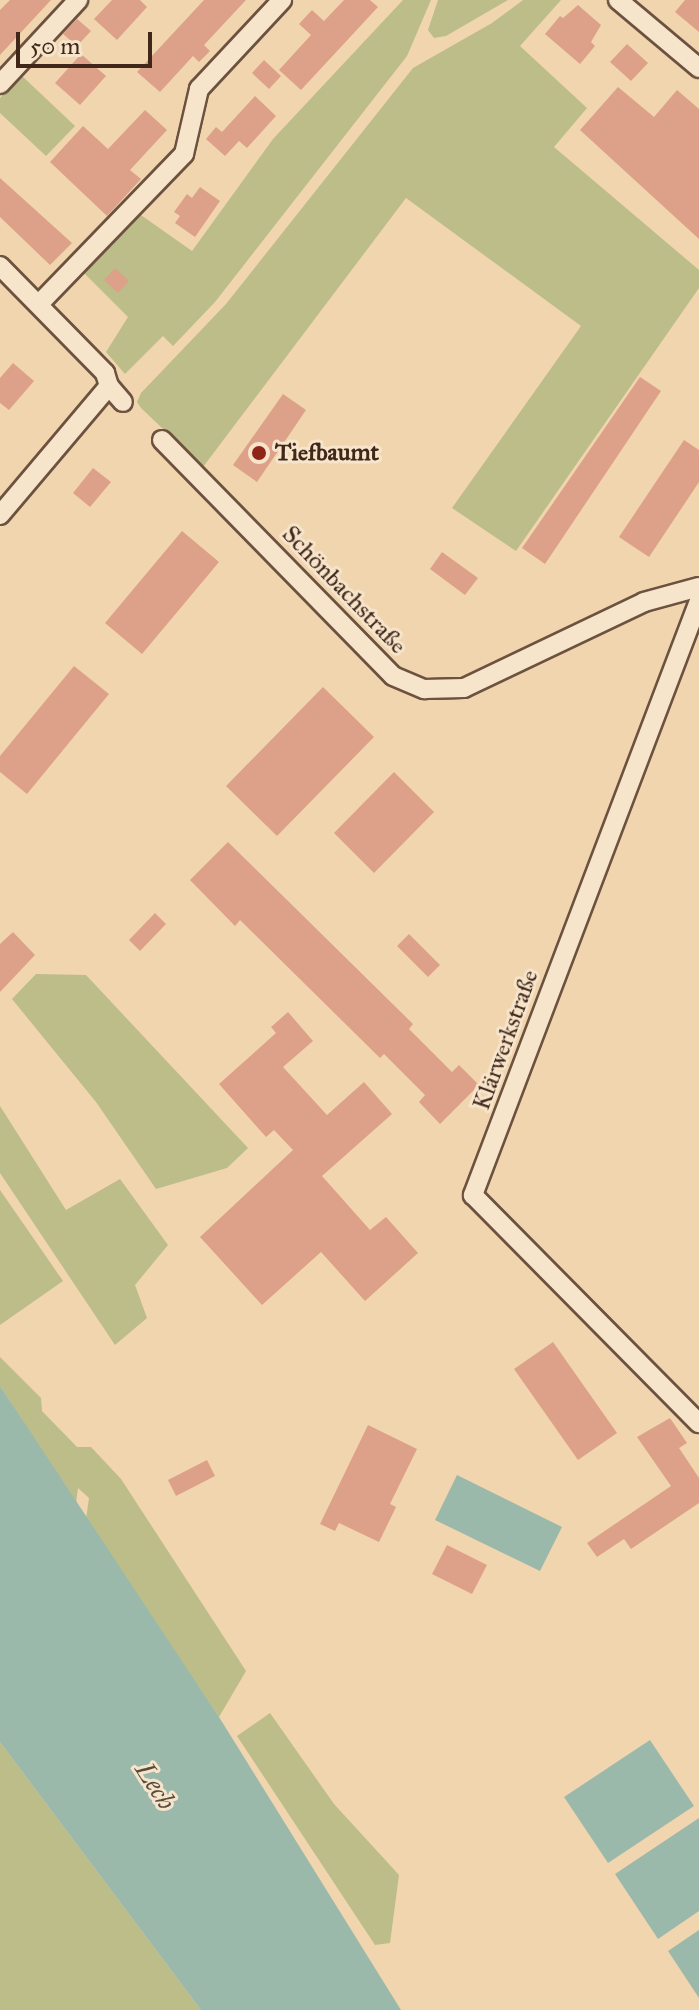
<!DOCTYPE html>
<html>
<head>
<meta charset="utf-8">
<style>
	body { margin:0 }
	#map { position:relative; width:699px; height:2010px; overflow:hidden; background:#f1d5af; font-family:"IM FELL Great Primer",serif }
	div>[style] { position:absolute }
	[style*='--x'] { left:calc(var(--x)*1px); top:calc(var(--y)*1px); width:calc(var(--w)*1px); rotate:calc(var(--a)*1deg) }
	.green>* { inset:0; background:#bcbd89 }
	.water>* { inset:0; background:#9bb9ab }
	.building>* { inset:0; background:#dda189 }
	.roads { filter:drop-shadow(2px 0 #6c523f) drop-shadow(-2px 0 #6c523f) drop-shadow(0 2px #6c523f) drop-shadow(0 -2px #6c523f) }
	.minor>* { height:18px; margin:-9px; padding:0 9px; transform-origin:9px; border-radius:9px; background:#f6e4cb }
	.dots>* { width:22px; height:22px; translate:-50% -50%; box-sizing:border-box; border:4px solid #f6e4cb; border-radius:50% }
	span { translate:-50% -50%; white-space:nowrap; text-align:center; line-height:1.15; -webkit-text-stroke:6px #f6e4cb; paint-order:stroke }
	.poi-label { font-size:24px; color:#40271a; font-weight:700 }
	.left { translate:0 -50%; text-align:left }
	.street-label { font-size:24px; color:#40271a }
	.water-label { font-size:26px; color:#574c3e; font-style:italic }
	.scale { position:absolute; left:16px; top:32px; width:136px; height:36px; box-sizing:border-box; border:4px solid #40271a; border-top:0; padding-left:10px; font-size:24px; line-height:28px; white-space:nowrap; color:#40271a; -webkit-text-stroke:6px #f6e4cb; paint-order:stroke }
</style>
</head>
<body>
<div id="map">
	<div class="green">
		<i style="clip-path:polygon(403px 0,431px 0,407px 56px,215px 302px,173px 346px,163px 336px,125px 374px,106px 352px,128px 317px,82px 271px,138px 213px,192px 251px,273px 139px)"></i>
		<i style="clip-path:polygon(438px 0,508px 0,446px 36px,434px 38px,428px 30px)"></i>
		<i style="clip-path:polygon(523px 0,561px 0,520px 46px,587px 108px,554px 147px,699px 270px,699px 288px,516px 551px,452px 508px,581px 326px,406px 198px,203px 467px,141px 408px,137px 402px,141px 393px,226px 304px,413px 68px,492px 23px)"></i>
		<i style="clip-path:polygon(21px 75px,75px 126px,46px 156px,0 113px,0 98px)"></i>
		<i style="clip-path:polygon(36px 974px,86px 975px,248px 1148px,227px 1168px,156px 1189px,96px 1102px,12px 999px)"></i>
		<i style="clip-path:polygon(0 1106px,66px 1210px,120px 1179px,168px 1245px,135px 1285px,147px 1318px,115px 1345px,0 1173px)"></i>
		<i style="clip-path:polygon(0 1190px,63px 1281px,0 1325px)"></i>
		<i style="clip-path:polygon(0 1357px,41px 1398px,42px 1411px,77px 1447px,91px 1447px,121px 1479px,246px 1671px,219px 1717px,86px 1519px,89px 1498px,78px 1488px,76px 1504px,0 1386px)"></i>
		<i style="clip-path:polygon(270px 1713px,334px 1804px,399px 1875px,390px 1943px,375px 1945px,237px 1736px)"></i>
		<i style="clip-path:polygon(0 1742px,201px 2010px,0 2010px)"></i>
	</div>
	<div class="water">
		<i style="clip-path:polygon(0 1386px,219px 1717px,401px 2010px,201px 2010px,0 1742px)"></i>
		<i style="clip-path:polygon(457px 1475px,562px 1527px,540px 1571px,435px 1520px)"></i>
		<i style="clip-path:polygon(650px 1740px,694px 1806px,608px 1863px,564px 1797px)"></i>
		<i style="clip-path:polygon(699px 1818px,699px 1911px,658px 1939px,615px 1874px)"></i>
		<i style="clip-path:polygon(699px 1930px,699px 1998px,668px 1951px)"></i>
	</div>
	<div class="building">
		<i style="clip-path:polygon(10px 0,51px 0,0 55px,0 10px)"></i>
		<i style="clip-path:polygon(112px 0,140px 0,147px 7px,117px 40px,94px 19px)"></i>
		<i style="clip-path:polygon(204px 0,246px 0,204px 45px,210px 51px,199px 62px,193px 56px,160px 92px,137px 72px)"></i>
		<i style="clip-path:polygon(344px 0,370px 0,378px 7px,301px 90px,279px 70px,311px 35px,299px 24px,312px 10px,324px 21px)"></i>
		<i style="clip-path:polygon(685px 0,699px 0,699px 32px,675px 12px)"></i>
		<i style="clip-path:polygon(578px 5px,601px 25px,591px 42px,595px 46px,580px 64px,545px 34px,560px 16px,563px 18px)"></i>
		<i style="clip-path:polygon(77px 19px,91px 31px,77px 46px,63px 34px)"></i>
		<i style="clip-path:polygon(627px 44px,648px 63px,631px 81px,610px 62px)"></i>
		<i style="clip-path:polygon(81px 54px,106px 76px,80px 105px,55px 83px)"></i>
		<i style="clip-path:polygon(264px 60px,281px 76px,269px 89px,252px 73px)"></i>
		<i style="clip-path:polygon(618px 87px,654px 117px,677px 90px,699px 109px,699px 239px,580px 130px)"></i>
		<i style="clip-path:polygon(255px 96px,276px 116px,247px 148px,239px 141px,225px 156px,206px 139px,216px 127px,222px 132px)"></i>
		<i style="clip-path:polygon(145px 110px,167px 130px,130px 170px,141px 179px,107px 216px,50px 162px,83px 126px,108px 149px)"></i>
		<i style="clip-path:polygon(0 178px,72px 243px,50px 265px,0 217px)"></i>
		<i style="clip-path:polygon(200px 187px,220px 201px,195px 237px,175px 223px,180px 216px,174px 212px,187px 194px,192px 198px)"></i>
		<i style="clip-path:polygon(115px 268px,129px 281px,118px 293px,104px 280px)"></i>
		<i style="clip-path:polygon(13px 363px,34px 381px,9px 410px,0 403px,0 378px)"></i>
		<i style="clip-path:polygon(640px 377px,661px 391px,545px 564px,522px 548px)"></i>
		<i style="clip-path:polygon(283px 394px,306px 410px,257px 482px,233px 465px)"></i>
		<i style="clip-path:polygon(684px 440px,699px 450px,699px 482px,649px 557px,619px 537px)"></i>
		<i style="clip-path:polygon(93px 468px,111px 482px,90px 507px,73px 493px)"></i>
		<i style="clip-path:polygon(182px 531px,219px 562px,142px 654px,105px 623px)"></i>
		<i style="clip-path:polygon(442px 552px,478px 578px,465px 595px,430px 569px)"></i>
		<i style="clip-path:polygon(74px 666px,109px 694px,27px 794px,0 772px,0 756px)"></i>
		<i style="clip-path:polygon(323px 687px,374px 737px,277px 836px,226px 786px)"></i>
		<i style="clip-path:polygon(394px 772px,434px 812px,374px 873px,334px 833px)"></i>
		<i style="clip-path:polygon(228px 842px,413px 1024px,409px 1029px,452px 1072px,459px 1065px,479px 1085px,440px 1124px,419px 1102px,425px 1095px,384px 1054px,380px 1058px,240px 920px,235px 926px,190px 880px)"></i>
		<i style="clip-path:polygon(155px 913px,166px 924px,140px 951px,129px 940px)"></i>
		<i style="clip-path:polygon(13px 932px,35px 955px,0 992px,0 944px)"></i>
		<i style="clip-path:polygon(409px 934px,440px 965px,428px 977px,397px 946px)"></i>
		<i style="clip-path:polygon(288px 1012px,313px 1041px,283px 1067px,327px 1115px,364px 1082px,392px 1114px,322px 1176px,370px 1230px,386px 1217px,418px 1253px,365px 1301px,321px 1252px,262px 1305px,200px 1237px,293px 1150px,274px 1130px,266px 1137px,219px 1084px,276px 1033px,271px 1027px)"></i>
		<i style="clip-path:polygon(553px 1342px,617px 1433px,578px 1460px,514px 1369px)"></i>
		<i style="clip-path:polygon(670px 1418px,687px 1443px,679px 1448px,699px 1478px,699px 1503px,631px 1549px,624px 1539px,597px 1557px,587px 1543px,671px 1486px,637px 1437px)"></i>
		<i style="clip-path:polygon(368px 1425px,417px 1449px,390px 1504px,396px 1507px,379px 1542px,339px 1523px,335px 1531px,320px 1524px)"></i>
		<i style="clip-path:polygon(207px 1460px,215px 1476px,176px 1496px,168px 1480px)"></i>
		<i style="clip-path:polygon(447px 1545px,487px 1565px,472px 1594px,432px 1574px)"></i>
	</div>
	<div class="roads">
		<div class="minor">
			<i style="--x:618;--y:0;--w:106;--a:40"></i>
			<i style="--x:0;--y:84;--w:115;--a:-47.1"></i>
			<i style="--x:0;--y:266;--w:150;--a:45.5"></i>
			<i style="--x:105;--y:373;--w:14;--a:73"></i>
			<i style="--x:109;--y:386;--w:21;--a:49"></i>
			<i style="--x:39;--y:304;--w:209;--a:-46"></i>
			<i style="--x:184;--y:154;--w:67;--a:-77"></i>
			<i style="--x:199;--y:89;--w:122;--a:-47"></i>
			<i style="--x:162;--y:440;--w:330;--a:45.6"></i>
			<i style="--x:393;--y:676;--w:34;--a:23"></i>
			<i style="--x:424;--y:689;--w:40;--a:-1.4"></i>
			<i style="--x:464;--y:688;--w:199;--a:-25.5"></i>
			<i style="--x:644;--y:602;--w:57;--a:-15.3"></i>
			<i style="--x:0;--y:515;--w:169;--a:-49.8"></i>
			<i style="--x:699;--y:601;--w:636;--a:110.83"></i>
			<i style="--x:473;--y:1195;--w:321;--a:45.3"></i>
		</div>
	</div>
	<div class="dots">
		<i style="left:259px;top:453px;background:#8f2418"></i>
	</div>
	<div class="poi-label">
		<span class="left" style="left:275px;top:453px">Tiefbaumt</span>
	</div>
	<div class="street-label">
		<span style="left:344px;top:590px;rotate:46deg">Schönbachstraße</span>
		<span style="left:506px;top:1040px;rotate:-70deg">Klärwerkstraße</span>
	</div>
	<div class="water-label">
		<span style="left:155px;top:1786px;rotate:57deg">Lech</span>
	</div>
	<div class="scale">50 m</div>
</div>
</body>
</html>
